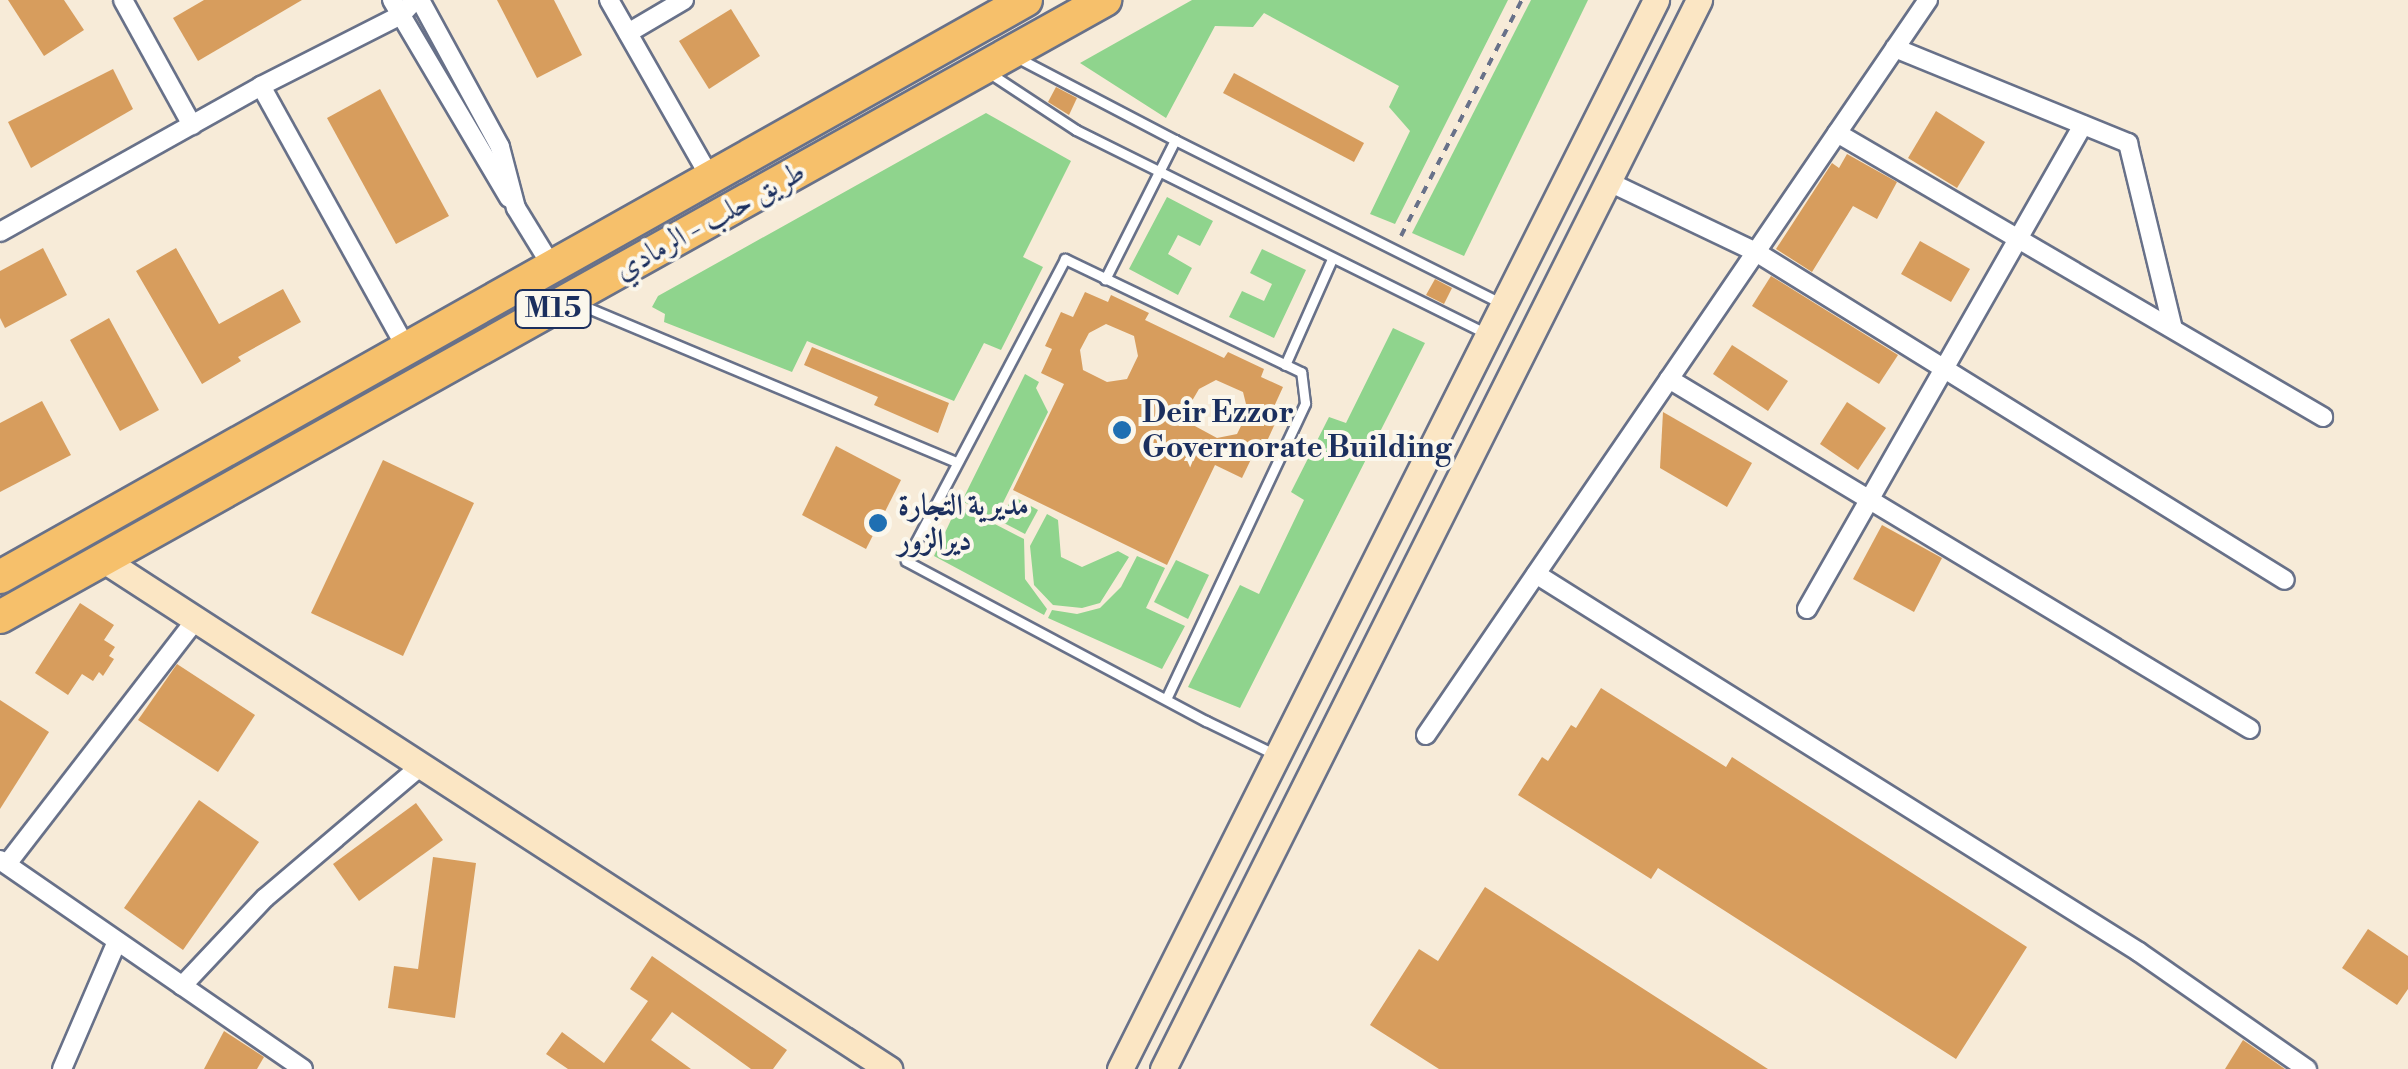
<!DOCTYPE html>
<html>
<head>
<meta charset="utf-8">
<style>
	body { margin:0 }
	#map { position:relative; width:2408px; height:1069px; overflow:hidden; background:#f7ebd8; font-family:"Libre Bodoni",Amiri,serif }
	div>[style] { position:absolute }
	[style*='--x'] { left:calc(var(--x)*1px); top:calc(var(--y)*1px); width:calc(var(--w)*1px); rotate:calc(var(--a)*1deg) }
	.green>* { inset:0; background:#8fd48d }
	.building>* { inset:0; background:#d79d5d }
	.path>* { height:4px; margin-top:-2px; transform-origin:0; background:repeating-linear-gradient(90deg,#687189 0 8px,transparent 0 16px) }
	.roads { filter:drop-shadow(2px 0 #687189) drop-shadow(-2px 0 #687189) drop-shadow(0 2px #687189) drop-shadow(0 -2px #687189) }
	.lane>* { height:9px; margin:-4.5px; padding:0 4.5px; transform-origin:4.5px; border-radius:4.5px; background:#fff }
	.street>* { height:18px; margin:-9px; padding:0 9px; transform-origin:9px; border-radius:9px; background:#fff }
	.secondary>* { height:25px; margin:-12.5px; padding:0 12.5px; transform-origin:12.5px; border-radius:12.5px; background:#fbe6c4 }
	.highway>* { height:32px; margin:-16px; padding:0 16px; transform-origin:16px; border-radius:16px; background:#f6c06b }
	.dots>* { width:28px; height:28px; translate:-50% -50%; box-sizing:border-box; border:5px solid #fbf7ec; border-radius:50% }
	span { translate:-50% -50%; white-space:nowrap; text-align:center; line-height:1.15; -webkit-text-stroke:8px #fbf7ec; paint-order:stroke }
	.shield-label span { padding:2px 8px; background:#fbf7ec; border:2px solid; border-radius:8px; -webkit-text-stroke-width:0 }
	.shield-label { font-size:28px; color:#1b2f5e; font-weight:700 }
	.street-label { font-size:30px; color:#1b2f5e }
	.poi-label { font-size:30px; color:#1b2f5e; font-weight:700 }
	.left { translate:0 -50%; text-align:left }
</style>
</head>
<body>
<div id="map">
	<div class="green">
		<i style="clip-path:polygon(1192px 0,1508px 0,1395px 224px,1370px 214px,1410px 131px,1389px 107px,1399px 86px,1264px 13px,1253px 27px,1215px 26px,1166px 118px,1080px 63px)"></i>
		<i style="clip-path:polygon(1531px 0,1588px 0,1464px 256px,1412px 233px)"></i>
		<i style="clip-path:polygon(986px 113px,1071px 161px,1023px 257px,1043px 267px,1001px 350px,984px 343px,954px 401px,807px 341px,792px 372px,664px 322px,665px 314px,652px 307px,658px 296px)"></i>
		<i style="clip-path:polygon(1167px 197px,1213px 221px,1200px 246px,1178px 235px,1168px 254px,1192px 268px,1178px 295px,1129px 269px)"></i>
		<i style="clip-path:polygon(1262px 249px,1306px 270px,1274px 338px,1229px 317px,1242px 291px,1264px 301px,1272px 284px,1250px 273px)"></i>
		<i style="clip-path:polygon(1393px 328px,1425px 343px,1240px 708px,1188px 687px,1240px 585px,1259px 594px,1304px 500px,1291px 492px,1329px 417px,1346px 423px)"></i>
		<i style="clip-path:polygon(1025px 374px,1039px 382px,1036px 388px,1048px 412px,995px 519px,962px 501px)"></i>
		<i style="clip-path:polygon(1013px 496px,1038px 510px,1025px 534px,1000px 521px)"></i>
		<i style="clip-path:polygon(958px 505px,1024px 539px,1025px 579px,1047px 609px,1044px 615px,934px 556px)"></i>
		<i style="clip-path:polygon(1047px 514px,1058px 520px,1061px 557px,1082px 567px,1118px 551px,1129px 557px,1100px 603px,1082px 608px,1053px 605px,1034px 585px,1030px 546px)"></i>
		<i style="clip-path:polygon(1137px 556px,1165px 568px,1146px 608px,1185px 626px,1162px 669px,1048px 618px,1052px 610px,1077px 614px,1100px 608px,1121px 587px)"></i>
		<i style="clip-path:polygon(1176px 560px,1209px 575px,1188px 619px,1154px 602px)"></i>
	</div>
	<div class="building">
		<i style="clip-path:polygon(8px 0,64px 0,84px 30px,44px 56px)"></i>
		<i style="clip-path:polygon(204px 0,302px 0,198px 61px,173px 18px)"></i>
		<i style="clip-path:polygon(497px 0,554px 0,582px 55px,537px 78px)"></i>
		<i style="clip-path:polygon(731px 9px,760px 56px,709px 89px,679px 41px)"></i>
		<i style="clip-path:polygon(113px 69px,133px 109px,31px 168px,8px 122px)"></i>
		<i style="clip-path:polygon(1234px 73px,1364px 143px,1354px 162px,1223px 93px)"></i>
		<i style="clip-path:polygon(1056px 87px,1077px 98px,1069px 115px,1048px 102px)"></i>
		<i style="clip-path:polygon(380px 89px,449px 216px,396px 244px,327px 118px)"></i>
		<i style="clip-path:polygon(1936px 111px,1985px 142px,1957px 188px,1908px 158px)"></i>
		<i style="clip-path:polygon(1847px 154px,1897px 182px,1877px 219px,1853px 206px,1812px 272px,1776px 249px,1832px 163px,1839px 168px)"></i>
		<i style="clip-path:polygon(1920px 241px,1970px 269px,1951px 302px,1901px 274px)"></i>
		<i style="clip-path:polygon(43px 248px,67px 295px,5px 328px,0 318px,0 271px)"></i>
		<i style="clip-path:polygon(176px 248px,219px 324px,283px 289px,301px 322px,238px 357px,241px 361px,202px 384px,136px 271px)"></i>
		<i style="clip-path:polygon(1771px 276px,1898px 355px,1879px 384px,1752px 306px)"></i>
		<i style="clip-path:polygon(1435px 279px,1452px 288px,1444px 304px,1426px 295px)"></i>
		<i style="clip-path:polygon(evenodd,1085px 292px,1108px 302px,1111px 295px,1149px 313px,1145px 320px,1224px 358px,1228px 352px,1264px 369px,1261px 377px,1283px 387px,1272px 411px,1279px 415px,1261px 454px,1255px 451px,1242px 478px,1215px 465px,1167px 565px,1013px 490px,1064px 384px,1041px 373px,1052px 349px,1045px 346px,1061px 312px,1073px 317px,1085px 292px,1106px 324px,1134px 336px,1138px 356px,1127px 379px,1107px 382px,1083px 370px,1080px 350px,1089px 333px,1106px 324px,1085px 292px,1216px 380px,1243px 392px,1248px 412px,1237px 434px,1217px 438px,1193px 425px,1189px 406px,1199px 389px,1216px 380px)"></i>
		<i style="clip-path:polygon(109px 318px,159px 410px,120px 431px,70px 340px)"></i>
		<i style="clip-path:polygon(1732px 345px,1788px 381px,1768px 411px,1713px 374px)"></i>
		<i style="clip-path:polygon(812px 347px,949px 403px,938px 433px,874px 405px,878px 397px,804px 365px)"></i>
		<i style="clip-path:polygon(42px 401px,71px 455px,0 492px,0 423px)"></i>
		<i style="clip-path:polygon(1847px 402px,1886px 428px,1858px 470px,1820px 444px)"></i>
		<i style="clip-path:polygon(1663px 412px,1752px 463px,1727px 507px,1660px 468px)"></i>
		<i style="clip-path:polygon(836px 446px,901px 480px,866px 549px,802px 515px)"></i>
		<i style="clip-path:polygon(383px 460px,474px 503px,403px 656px,311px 613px)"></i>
		<i style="clip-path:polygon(1882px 525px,1942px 558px,1914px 612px,1853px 579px)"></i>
		<i style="clip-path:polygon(80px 603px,114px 625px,104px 640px,115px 647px,109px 656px,114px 659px,103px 676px,99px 672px,93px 681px,82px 674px,68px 695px,35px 673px)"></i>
		<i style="clip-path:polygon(177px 664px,255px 715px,218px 772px,138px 720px)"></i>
		<i style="clip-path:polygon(1601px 688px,1726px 767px,1732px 757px,2027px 947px,1956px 1059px,1658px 868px,1651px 879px,1518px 795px,1542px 757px,1548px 761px,1571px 725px,1576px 728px)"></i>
		<i style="clip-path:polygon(0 700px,49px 732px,0 809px)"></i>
		<i style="clip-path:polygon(199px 800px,259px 842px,183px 950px,124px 908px)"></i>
		<i style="clip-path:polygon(416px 803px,443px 840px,359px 901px,333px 864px)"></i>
		<i style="clip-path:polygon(433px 857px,476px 863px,455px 1018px,388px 1008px,394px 966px,418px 969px)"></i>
		<i style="clip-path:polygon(1485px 887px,1768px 1069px,1439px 1069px,1370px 1025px,1419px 949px,1438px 961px)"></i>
		<i style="clip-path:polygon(2368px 929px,2408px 956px,2408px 989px,2397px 1005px,2342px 968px)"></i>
		<i style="clip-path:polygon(652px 956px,787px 1050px,773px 1069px,751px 1069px,672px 1012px,651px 1040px,691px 1069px,568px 1069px,546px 1054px,562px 1032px,604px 1063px,648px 1001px,630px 989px)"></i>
		<i style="clip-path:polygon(224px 1031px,264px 1057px,257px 1069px,204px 1069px)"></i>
		<i style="clip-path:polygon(2243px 1040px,2285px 1069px,2225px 1069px)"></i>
	</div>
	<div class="path">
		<i style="--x:1401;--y:236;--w:265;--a:-62.9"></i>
	</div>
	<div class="roads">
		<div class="lane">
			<i style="--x:1018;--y:58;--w:177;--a:27.6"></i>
			<i style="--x:1175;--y:140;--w:156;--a:116.7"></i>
			<i style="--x:988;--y:72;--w:105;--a:33.4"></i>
			<i style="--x:1076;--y:130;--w:459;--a:26.4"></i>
			<i style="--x:1175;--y:140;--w:367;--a:26.6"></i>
			<i style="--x:581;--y:305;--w:407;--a:22.7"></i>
			<i style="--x:1285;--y:365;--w:116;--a:-66.1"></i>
			<i style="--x:1166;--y:699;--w:327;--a:-64.8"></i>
			<i style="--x:1305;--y:403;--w:31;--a:-97"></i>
			<i style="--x:1301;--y:372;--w:262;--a:-154.4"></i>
			<i style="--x:1065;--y:259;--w:341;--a:117.8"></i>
			<i style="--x:906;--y:561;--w:340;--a:28.1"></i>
			<i style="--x:1206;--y:721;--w:76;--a:25.9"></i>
		</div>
		<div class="street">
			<i style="--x:123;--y:0;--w:143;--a:61.1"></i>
			<i style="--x:392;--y:0;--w:230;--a:59.4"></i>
			<i style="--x:420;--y:0;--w:167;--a:61.4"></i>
			<i style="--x:500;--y:147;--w:63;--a:75.3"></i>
			<i style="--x:516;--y:208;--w:67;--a:58.4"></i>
			<i style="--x:609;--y:0;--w:206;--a:60.3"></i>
			<i style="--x:628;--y:33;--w:65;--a:-30.5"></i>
			<i style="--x:1895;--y:48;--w:252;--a:22.2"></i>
			<i style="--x:2128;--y:143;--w:191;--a:76.4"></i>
			<i style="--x:261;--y:86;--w:299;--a:61"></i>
			<i style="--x:1837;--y:133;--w:563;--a:30.3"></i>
			<i style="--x:1607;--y:181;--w:165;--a:25.5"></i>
			<i style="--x:1756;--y:252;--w:622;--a:31.8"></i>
			<i style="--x:0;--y:232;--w:299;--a:-29.2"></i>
			<i style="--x:261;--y:86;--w:157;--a:-26.9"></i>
			<i style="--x:401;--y:15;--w:21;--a:-47"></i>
			<i style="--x:1669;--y:379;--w:678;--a:31.07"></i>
			<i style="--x:1536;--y:574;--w:712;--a:32.08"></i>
			<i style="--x:2139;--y:952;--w:205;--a:34.9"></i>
			<i style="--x:1807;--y:609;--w:557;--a:-60.31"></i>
			<i style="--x:1426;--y:735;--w:890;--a:-55.67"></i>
			<i style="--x:0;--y:860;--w:368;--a:34.6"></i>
			<i style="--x:7;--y:864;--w:311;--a:-52.3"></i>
			<i style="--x:182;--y:986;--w:121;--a:-46.7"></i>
			<i style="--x:265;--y:898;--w:206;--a:-40.3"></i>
			<i style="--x:62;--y:1069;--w:139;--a:-66.7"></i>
		</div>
		<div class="secondary">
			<i style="--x:104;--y:560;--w:936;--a:32.96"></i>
			<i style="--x:1120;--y:1069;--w:1196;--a:-63.37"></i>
			<i style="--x:1163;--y:1069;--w:1196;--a:-63.37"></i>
		</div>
		<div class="highway">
			<i style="--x:0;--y:577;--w:1177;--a:-29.35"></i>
			<i style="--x:0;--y:617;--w:1266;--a:-29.18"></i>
		</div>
	</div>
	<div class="dots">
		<i style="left:1122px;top:430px;background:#1f6fb2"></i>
		<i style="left:878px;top:523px;background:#1f6fb2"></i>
	</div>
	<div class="shield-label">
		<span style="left:553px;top:309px">M15</span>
	</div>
	<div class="street-label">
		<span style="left:710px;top:221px;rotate:-29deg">طريق حلب - الرمادي</span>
	</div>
	<div class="poi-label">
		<span class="left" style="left:1142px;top:430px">Deir Ezzor<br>Governorate Building</span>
		<span class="left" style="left:898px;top:523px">مديرية التجارة<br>ديرالزور</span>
	</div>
</div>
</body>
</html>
